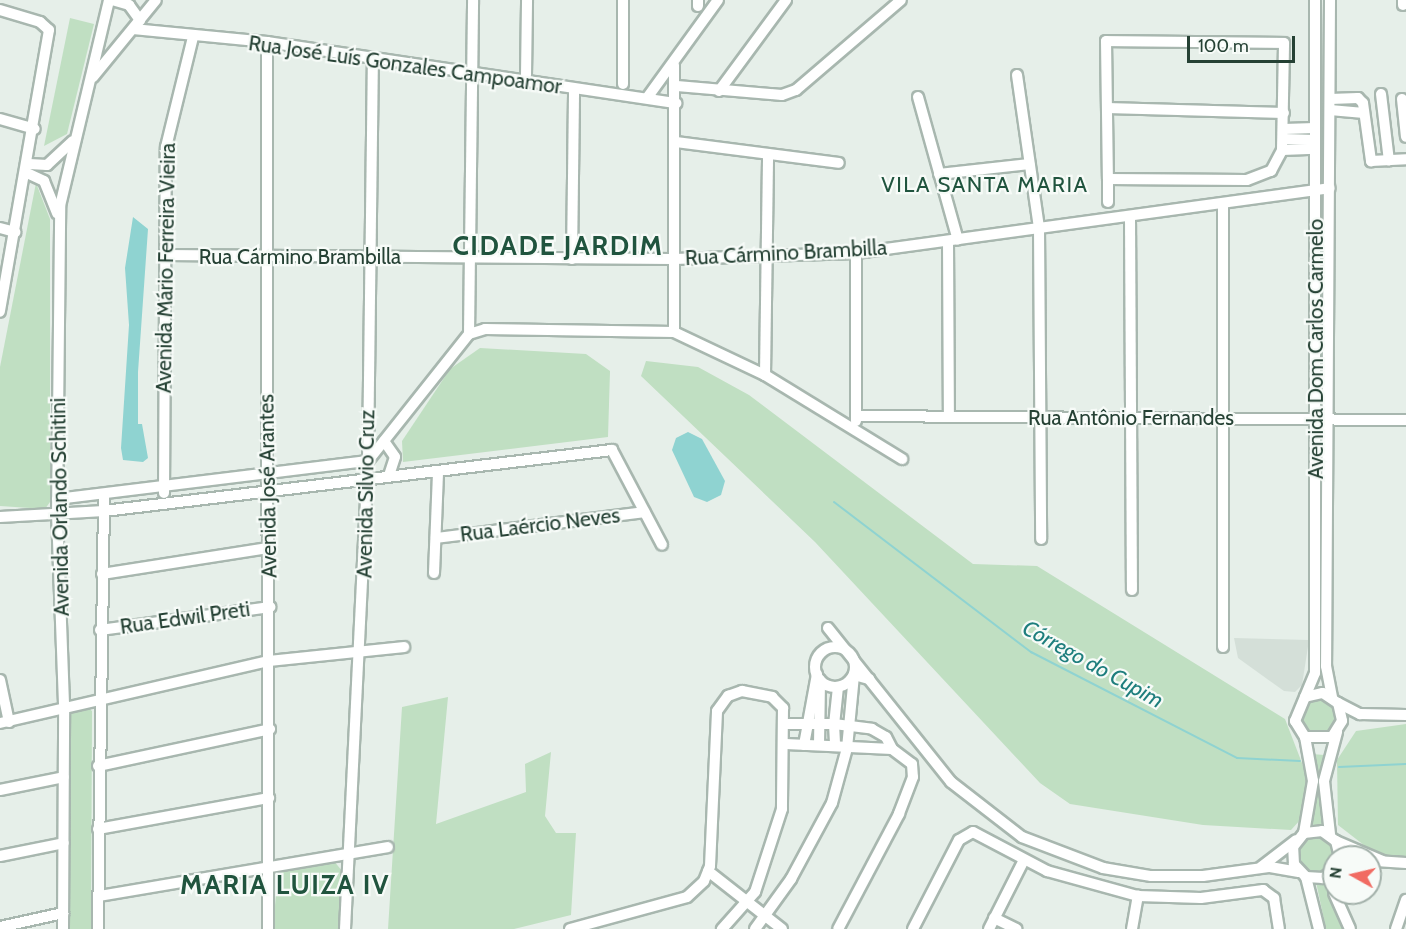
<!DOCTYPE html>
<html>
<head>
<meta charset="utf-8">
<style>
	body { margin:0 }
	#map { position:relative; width:1406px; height:929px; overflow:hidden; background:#e6efe9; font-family:Cabin,sans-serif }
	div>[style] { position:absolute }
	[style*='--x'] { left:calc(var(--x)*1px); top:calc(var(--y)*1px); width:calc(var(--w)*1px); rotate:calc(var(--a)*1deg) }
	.built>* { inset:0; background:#d4dfd8 }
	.green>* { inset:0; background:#c0dfc2 }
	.round { border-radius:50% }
	.water>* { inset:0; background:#8fd3d1 }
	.stream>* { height:2px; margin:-1px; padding:0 1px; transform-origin:1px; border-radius:1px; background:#8fd3d1 }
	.roads { filter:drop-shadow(2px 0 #a8b7af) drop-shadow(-2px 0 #a8b7af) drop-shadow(0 2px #a8b7af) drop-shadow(0 -2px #a8b7af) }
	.minor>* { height:10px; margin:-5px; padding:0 5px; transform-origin:5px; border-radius:5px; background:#fff }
	.minor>.ring { margin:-5px; padding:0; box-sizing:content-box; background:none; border:10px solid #fff; border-radius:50% }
	span { translate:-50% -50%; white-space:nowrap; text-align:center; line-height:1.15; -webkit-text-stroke:4.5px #f7fbf8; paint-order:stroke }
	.street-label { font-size:21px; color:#254134 }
	.neighbourhood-label { font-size:22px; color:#20543e; letter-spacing:1.5px }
	.water-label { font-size:22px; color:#1e7e7d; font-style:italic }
	.district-label { font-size:27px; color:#20543e; font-weight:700; letter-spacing:1.5px }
	.north { position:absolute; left:1322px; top:845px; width:60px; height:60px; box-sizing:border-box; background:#f7fbf8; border:2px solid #a3b1aa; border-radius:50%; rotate:278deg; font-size:16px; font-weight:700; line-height:24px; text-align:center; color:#254134 }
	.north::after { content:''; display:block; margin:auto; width:21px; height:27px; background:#f16b62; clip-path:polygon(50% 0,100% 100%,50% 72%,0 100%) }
	.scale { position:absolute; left:1187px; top:36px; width:108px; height:27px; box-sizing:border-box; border:3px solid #254134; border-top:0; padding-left:8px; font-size:18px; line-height:21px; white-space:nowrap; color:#254134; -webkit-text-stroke:4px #f7fbf8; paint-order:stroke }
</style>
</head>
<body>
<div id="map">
	<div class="built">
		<i style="clip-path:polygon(1234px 638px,1309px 640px,1302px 685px,1295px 692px,1284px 691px,1238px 658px)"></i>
	</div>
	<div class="green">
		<i style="clip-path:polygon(70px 18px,94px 24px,67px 134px,44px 146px)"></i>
		<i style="clip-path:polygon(36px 183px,50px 219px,50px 502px,45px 509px,0 506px,0 367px)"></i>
		<i style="clip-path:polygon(480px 348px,586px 354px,610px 371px,608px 437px,403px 462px,402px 441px,450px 369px)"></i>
		<i style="clip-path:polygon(646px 361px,698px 367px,749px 395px,973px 564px,1037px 566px,1285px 719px,1307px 776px,1301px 819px,1291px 830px,1203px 825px,1070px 804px,1040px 783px,815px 542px,641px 376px)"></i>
		<i style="clip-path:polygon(448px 697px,436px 824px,526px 792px,525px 764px,551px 752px,545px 816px,556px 833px,576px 833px,571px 915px,514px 929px,388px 929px,402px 707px)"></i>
		<i class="round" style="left:1300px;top:699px;width:38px;height:38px"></i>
		<i style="clip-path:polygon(86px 706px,92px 711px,91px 929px,67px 929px,69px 714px)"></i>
		<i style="clip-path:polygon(1406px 724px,1406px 859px,1378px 856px,1338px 825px,1337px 760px,1356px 731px)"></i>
		<i style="clip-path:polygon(1312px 754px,1324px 755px,1320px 802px,1325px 825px,1309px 825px,1318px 779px)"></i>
		<i class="round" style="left:1297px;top:835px;width:38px;height:38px"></i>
		<i style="clip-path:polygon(334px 861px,342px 871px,340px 929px,273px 929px,278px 871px)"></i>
		<i style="clip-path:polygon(1327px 881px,1330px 897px,1347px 929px,1326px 929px,1316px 882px)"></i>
	</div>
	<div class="water">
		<i style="clip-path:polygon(133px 217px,148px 229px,138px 372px,138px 424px,142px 424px,148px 458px,143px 462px,123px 460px,121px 448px,129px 325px,125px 268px)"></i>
		<i style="clip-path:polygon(688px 432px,702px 439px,725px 481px,721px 495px,707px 502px,694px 497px,672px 450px,676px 438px)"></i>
	</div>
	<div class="stream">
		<i style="--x:834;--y:502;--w:248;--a:37.3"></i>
		<i style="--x:1031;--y:652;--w:232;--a:27.2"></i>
		<i style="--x:1237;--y:758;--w:63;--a:2.7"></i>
		<i style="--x:1339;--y:767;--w:67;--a:-2.6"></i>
	</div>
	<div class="roads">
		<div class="minor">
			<i style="--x:112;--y:0;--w:18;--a:16"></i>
			<i style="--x:129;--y:5;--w:19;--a:54"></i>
			<i style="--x:1330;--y:0;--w:666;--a:90.34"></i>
			<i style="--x:1326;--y:666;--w:32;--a:79"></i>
			<i style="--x:1403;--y:0;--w:5;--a:90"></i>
			<i style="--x:698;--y:6;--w:6;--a:-90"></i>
			<i style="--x:0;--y:10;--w:42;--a:16.7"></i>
			<i style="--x:40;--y:22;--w:12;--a:42"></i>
			<i style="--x:49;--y:30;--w:286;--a:99.9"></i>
			<i style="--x:133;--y:29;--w:135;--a:5.5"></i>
			<i style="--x:267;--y:42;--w:414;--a:8.5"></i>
			<i style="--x:267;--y:42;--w:887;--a:89.94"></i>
			<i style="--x:526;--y:75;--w:75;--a:-89.2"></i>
			<i style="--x:1017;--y:75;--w:155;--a:81.8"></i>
			<i style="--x:1039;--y:228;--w:311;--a:89.6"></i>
			<i style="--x:93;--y:77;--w:99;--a:-50.7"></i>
			<i style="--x:623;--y:84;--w:84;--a:-90"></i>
			<i style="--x:677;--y:86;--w:105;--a:4.9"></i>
			<i style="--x:782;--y:95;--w:15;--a:-20"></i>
			<i style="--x:796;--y:90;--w:138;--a:-40.6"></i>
			<i style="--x:719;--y:91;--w:113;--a:-53.6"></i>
			<i style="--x:1381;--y:94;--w:67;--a:83.2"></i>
			<i style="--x:918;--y:97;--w:148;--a:74.4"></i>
			<i style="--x:647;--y:98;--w:121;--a:-54.1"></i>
			<i style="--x:1330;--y:99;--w:28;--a:-2"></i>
			<i style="--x:1358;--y:98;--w:7;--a:45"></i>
			<i style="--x:1363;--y:103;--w:59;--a:82.1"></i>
			<i style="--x:1371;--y:161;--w:35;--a:-3"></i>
			<i style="--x:1402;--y:99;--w:38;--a:84"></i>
			<i style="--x:1107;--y:108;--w:177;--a:1.6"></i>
			<i style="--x:1330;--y:110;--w:34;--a:5"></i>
			<i style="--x:0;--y:119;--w:36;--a:16"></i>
			<i style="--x:1284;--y:129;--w:31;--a:-2"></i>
			<i style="--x:1283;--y:139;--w:32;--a:2"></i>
			<i style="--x:676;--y:142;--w:164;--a:7.3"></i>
			<i style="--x:1282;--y:150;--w:33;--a:-2"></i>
			<i style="--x:29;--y:164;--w:18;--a:3"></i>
			<i style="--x:47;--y:165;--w:35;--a:-43"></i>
			<i style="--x:27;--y:173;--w:19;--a:25"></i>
			<i style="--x:44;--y:181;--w:35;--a:68"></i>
			<i style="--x:939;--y:174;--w:91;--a:-6.3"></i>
			<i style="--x:1108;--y:179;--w:139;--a:0.4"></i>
			<i style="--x:1247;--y:180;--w:26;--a:-21"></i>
			<i style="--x:1271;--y:171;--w:24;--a:-62"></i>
			<i style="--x:1282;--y:150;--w:107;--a:-88.9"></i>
			<i style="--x:1284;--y:43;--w:178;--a:-179.4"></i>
			<i style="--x:1106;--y:41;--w:138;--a:89.2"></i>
			<i style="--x:1108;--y:179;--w:23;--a:90"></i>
			<i style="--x:1223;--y:205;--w:442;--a:90"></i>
			<i style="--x:1130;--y:217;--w:373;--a:89.7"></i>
			<i style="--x:0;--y:228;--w:16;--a:15"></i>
			<i style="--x:948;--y:241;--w:175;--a:89.7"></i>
			<i style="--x:165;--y:255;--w:509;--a:0.45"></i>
			<i style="--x:674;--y:259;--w:182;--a:-1.9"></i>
			<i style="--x:856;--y:253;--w:478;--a:-7.8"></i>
			<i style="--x:572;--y:259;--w:169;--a:-89.3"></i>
			<i style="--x:674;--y:332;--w:267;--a:-90"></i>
			<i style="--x:469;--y:334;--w:334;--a:-89.3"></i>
			<i style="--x:765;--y:375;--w:221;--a:-89.2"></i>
			<i style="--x:856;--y:416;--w:550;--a:0.42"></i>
			<i style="--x:856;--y:421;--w:168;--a:-90"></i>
			<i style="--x:384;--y:441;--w:19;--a:55"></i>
			<i style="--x:395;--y:457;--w:20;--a:108"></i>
			<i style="--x:164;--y:493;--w:346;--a:-89.7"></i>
			<i style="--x:166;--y:147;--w:113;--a:-76.2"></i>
			<i style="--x:57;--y:499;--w:313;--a:-7"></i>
			<i style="--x:368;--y:461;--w:162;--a:-51.5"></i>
			<i style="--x:469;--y:334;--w:17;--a:-17"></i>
			<i style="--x:485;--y:329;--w:189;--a:0.9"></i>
			<i style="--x:674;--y:332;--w:101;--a:25.3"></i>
			<i style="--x:765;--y:375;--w:161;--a:31.5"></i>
			<i style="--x:0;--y:517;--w:104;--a:-3.3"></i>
			<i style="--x:104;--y:511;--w:512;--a:-6.85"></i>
			<i style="--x:612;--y:450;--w:107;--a:62.2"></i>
			<i style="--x:436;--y:538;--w:210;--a:-7.1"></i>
			<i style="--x:434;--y:573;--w:101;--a:-87.7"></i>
			<i style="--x:102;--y:574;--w:168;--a:-8.9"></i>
			<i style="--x:828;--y:628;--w:197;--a:51.4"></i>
			<i style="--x:951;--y:782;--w:90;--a:37.8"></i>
			<i style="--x:1022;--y:837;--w:87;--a:20.9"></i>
			<i style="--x:1103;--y:868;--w:49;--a:9.5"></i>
			<i style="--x:1151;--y:876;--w:52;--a:0"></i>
			<i style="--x:1203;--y:876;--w:68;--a:-7.7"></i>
			<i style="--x:1270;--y:867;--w:29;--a:10"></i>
			<i style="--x:100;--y:630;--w:172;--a:-7.7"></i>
			<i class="ring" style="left:815px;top:647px;width:30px;height:30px"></i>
			<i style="--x:0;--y:680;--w:43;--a:77.9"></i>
			<i style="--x:838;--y:687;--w:37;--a:96"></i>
			<i style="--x:834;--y:724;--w:38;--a:7"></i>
			<i style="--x:872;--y:729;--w:16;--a:30"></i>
			<i style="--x:886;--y:737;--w:13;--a:63"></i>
			<i style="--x:1305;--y:697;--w:18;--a:-13"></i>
			<i style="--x:1323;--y:693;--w:18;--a:34"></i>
			<i style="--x:1338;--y:703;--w:18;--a:77"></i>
			<i style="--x:1342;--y:721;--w:19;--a:122"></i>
			<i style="--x:1332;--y:737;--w:27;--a:180"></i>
			<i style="--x:1305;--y:737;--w:19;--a:-122"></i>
			<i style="--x:1295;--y:721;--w:52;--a:-67.4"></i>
			<i style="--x:1315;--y:673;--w:673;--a:-90"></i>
			<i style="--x:1338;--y:703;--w:25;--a:27"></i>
			<i style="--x:1360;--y:714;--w:46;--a:1.2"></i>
			<i style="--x:0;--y:723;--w:276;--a:-13"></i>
			<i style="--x:269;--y:661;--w:136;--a:-5.9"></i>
			<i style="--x:785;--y:724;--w:49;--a:0"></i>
			<i style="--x:834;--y:724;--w:22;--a:87"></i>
			<i style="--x:786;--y:744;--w:106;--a:2.7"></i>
			<i style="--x:892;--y:749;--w:25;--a:37"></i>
			<i style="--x:912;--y:764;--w:13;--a:86"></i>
			<i style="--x:913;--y:777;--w:40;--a:111"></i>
			<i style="--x:899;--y:814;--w:130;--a:117.9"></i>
			<i style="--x:804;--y:745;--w:72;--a:-79.6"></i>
			<i style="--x:819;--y:745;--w:65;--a:-89.1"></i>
			<i style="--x:98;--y:766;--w:176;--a:-12.1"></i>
			<i style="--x:0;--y:790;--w:65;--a:-11.5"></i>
			<i style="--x:98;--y:829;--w:174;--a:-10.3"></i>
			<i style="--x:1304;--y:833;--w:53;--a:-80.2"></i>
			<i style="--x:1313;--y:781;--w:45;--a:-100.3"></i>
			<i style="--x:1330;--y:834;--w:53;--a:-96.5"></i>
			<i style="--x:1324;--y:781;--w:51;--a:-75.1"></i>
			<i style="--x:1336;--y:841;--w:51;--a:23.1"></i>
			<i style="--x:0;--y:856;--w:65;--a:-11.5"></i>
			<i style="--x:1376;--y:861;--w:30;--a:4"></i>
			<i style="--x:1261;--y:867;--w:44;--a:-37.6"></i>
			<i style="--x:1334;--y:870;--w:14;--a:144"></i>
			<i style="--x:1323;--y:878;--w:17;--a:-177"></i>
			<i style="--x:1306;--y:877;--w:18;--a:-133"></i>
			<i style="--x:1294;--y:864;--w:17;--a:-93"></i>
			<i style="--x:1293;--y:847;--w:18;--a:-52"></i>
			<i style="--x:1304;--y:833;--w:18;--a:-6"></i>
			<i style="--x:1322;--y:831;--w:17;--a:36"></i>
			<i style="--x:1336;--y:841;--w:16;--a:76"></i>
			<i style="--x:708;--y:871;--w:94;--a:38.1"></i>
			<i style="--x:1306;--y:877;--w:54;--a:76"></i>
			<i style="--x:1334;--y:893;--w:39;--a:66"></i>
			<i style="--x:99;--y:896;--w:293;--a:-9.6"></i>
			<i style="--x:994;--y:918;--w:25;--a:26"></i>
			<i style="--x:0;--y:927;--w:65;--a:-12.5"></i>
			<i style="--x:63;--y:929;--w:225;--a:-89.7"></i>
			<i style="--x:64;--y:704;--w:189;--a:-92.1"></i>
			<i style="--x:57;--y:515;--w:309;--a:-89.4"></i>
			<i style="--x:60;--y:206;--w:212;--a:-76.6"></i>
			<i style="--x:98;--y:929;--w:435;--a:-89.2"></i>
			<i style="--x:345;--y:929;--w:469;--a:-87.2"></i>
			<i style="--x:368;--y:461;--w:403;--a:-89.3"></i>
			<i style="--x:570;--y:929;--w:121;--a:-15.3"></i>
			<i style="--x:687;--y:897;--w:23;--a:-43"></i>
			<i style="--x:704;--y:881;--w:16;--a:-68"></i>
			<i style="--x:710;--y:866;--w:155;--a:-87.4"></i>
			<i style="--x:717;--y:711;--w:19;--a:-54"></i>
			<i style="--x:728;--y:696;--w:15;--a:-20"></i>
			<i style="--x:742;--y:691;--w:31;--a:11"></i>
			<i style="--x:772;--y:697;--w:16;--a:45"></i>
			<i style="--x:783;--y:708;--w:101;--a:90.6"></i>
			<i style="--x:782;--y:809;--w:87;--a:108"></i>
			<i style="--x:755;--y:892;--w:50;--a:131.7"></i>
			<i style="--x:755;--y:929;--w:62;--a:-54.2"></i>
			<i style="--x:791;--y:879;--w:86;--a:-61.7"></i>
			<i style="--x:832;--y:803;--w:57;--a:-74.7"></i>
			<i style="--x:847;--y:748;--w:73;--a:-84.5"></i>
			<i style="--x:854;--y:675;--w:16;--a:15"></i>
			<i style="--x:913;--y:929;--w:100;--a:-62.7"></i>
			<i style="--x:959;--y:840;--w:16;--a:-30"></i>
			<i style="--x:973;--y:832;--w:84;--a:27.8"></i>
			<i style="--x:1047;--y:871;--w:94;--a:15.4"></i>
			<i style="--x:1138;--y:896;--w:63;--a:1.8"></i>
			<i style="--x:1201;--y:898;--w:63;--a:-7.4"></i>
			<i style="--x:1263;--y:890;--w:14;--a:36"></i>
			<i style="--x:1274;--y:898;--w:31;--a:81"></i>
			<i style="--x:989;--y:929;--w:77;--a:-63.1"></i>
			<i style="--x:1132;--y:929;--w:34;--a:-80"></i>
			<i style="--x:1396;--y:929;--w:31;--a:-71"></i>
		</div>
	</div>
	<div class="street-label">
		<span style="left:405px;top:65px;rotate:8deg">Rua José Luís Gonzales Campoamor</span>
		<span style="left:786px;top:253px;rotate:-3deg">Rua Cármino Brambilla</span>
		<span style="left:300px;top:257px">Rua Cármino Brambilla</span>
		<span style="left:166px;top:268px;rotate:-89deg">Avenida Mário Ferreira Vieira</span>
		<span style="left:1316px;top:349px;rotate:-90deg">Avenida Dom Carlos Carmelo</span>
		<span style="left:1131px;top:418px">Rua Antônio Fernandes</span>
		<span style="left:268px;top:486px;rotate:-91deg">Avenida José Arantes</span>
		<span style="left:366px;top:494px;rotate:-89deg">Avenida Silvio Cruz</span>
		<span style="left:60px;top:507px;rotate:-91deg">Avenida Orlando Schitini</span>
		<span style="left:540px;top:525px;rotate:-7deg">Rua Laércio Neves</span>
		<span style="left:185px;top:618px;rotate:-8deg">Rua Edwil Preti</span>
	</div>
	<div class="neighbourhood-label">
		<span style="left:985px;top:185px">VILA SANTA MARIA</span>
	</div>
	<div class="water-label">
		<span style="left:1093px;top:664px;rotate:29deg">Córrego do Cupim</span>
	</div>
	<div class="district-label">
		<span style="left:558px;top:246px">CIDADE JARDIM</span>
		<span style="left:285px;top:885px">MARIA LUIZA IV</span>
	</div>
	<div class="north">N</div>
	<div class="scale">100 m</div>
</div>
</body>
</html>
